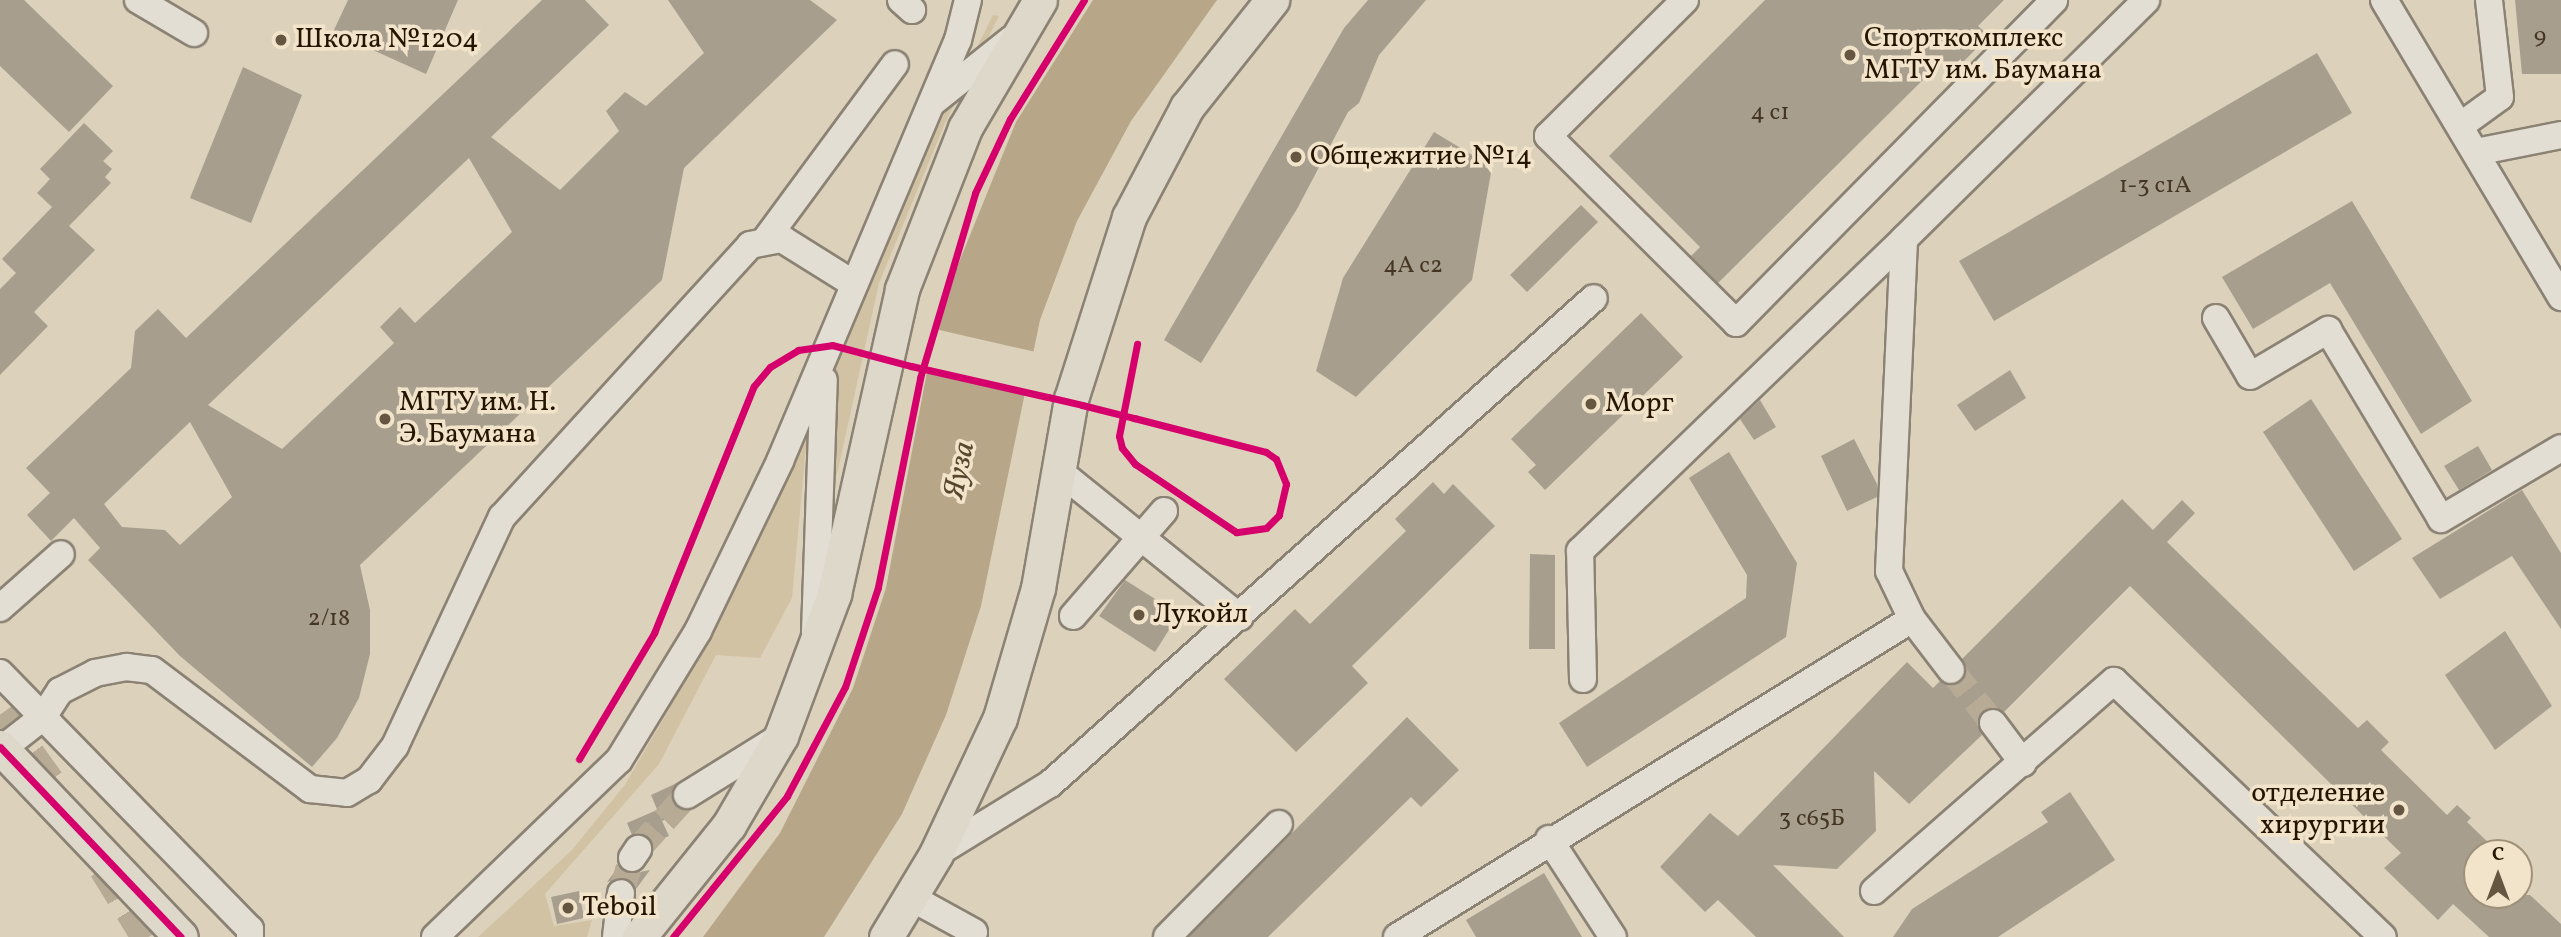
<!DOCTYPE html>
<html>
<head>
<meta charset="utf-8">
<style>
	body { margin:0 }
	#map { position:relative; width:2561px; height:937px; overflow:hidden; background:#dcd1bb; font-family:Vollkorn,serif }
	div>[style] { position:absolute }
	[style*='--x'] { left:calc(var(--x)*1px); top:calc(var(--y)*1px); width:calc(var(--w)*1px); rotate:calc(var(--a)*1deg) }
	.green>* { inset:0; background:#d1c2a3 }
	.water>* { inset:0; background:#b7a688 }
	.pier>* { inset:0; background:#dcd1bb }
	.building>* { inset:0; background:#a79e8e }
	.minor-tunnel>* { height:26px; margin-top:-13px; transform-origin:0; background:repeating-linear-gradient(90deg,#b7ab96 0 26px,transparent 0 39px) }
	.major-tunnel>* { height:33px; margin-top:-16.5px; transform-origin:0; background:repeating-linear-gradient(90deg,#b7ab96 0 33px,transparent 0 50px) }
	.roads { filter:drop-shadow(2px 0 #8b8274) drop-shadow(-2px 0 #8b8274) drop-shadow(0 2px #8b8274) drop-shadow(0 -2px #8b8274) }
	.minor>* { height:26px; margin:-13px; padding:0 13px; transform-origin:13px; border-radius:13px; background:#e3ded3 }
	.major>* { height:33px; margin:-16.5px; padding:0 16.5px; transform-origin:16.5px; border-radius:16.5px; background:#ded8cb }
	.cycleway>* { height:7px; margin:-3.5px; padding:0 3.5px; transform-origin:3.5px; border-radius:3.5px; background:#d6006c }
	.dots>* { width:19px; height:19px; translate:-50% -50%; box-sizing:border-box; border:4px solid #f1e4ca; border-radius:50% }
	span { translate:-50% -50%; white-space:nowrap; text-align:center; line-height:1.15; -webkit-text-stroke:7px #f1e4ca; paint-order:stroke }
	.number-label { font-size:24px; color:#453624 }
	.number-label span { -webkit-text-stroke-width:0 }
	.poi-label { font-size:28px; color:#241400 }
	.left { translate:0 -50%; text-align:left }
	.right { translate:-100% -50%; text-align:right }
	.water-label { font-size:30px; color:#58472e; font-style:italic }
	.north { position:absolute; left:2463px; top:839px; width:70px; height:70px; box-sizing:border-box; background:#f1e4ca; border:2px solid #9f9179; border-radius:50%; rotate:0deg; font-size:19px; font-weight:700; line-height:28px; text-align:center; color:#241400 }
	.north::after { content:''; display:block; margin:auto; width:24px; height:32px; background:#645641; clip-path:polygon(50% 0,100% 100%,50% 72%,0 100%) }
</style>
</head>
<body>
<div id="map">
	<div class="green">
		<i style="clip-path:polygon(993px 15px,999px 16px,945px 123px,879px 283px,838px 470px,823px 510px,825px 410px,843px 319px)"></i>
		<i style="clip-path:polygon(807px 436px,792px 598px,760px 658px,716px 655px,659px 764px,545px 894px,554px 926px,592px 920px,587px 937px,478px 937px,572px 850px,624px 786px,668px 711px,712px 614px)"></i>
	</div>
	<div class="water">
		<i style="clip-path:polygon(1093px 0,1217px 0,1131px 121px,1077px 221px,1040px 320px,981px 606px,946px 715px,902px 814px,824px 937px,703px 937px,780px 833px,853px 688px,886px 588px,927px 372px,951px 282px,1016px 122px)"></i>
	</div>
	<div class="pier">
		<i style="clip-path:polygon(935px 329px,1036px 352px,1026px 392px,924px 369px)"></i>
	</div>
	<div class="building">
		<i style="clip-path:polygon(0 0,24px 0,113px 86px,69px 132px,0 66px)"></i>
		<i style="clip-path:polygon(348px 0,458px 0,426px 74px,333px 32px)"></i>
		<i style="clip-path:polygon(evenodd,542px 0,585px 0,609px 25px,491px 137px,560px 190px,619px 131px,606px 111px,625px 92px,646px 106px,704px 53px,668px 0,810px 0,837px 20px,684px 168px,662px 280px,360px 565px,370px 610px,370px 654px,359px 698px,337px 738px,312px 767px,180px 656px,88px 560px,100px 548px,74px 518px,51px 541px,27px 515px,50px 493px,26px 468px,131px 368px,135px 331px,158px 309px,186px 338px,542px 0,469px 158px,512px 232px,415px 323px,400px 307px,380px 327px,394px 343px,282px 449px,208px 405px,469px 158px,542px 0,190px 422px,232px 497px,180px 545px,165px 530px,122px 527px,104px 504px,190px 422px)"></i>
		<i style="clip-path:polygon(1368px 0,1426px 0,1379px 55px,1359px 103px,1348px 112px,1297px 209px,1201px 363px,1164px 340px,1344px 28px)"></i>
		<i style="clip-path:polygon(1765px 0,2004px 0,1978px 26px,1989px 36px,1953px 72px,1942px 61px,1718px 283px,1691px 256px,1700px 247px,1609px 156px)"></i>
		<i style="clip-path:polygon(2515px 0,2561px 0,2561px 74px,2522px 74px)"></i>
		<i style="clip-path:polygon(2317px 53px,2352px 113px,1994px 321px,1959px 261px)"></i>
		<i style="clip-path:polygon(243px 67px,302px 95px,251px 223px,190px 198px)"></i>
		<i style="clip-path:polygon(84px 123px,113px 151px,103px 161px,112px 169px,105px 177px,111px 183px,69px 226px,95px 250px,34px 312px,48px 326px,0 375px,0 289px,16px 273px,2px 259px,52px 207px,37px 193px,50px 179px,40px 169px)"></i>
		<i style="clip-path:polygon(1434px 132px,1492px 167px,1472px 280px,1356px 397px,1316px 371px,1343px 278px)"></i>
		<i style="clip-path:polygon(2352px 201px,2472px 401px,2421px 434px,2330px 283px,2253px 329px,2222px 277px)"></i>
		<i style="clip-path:polygon(1581px 205px,1598px 222px,1527px 292px,1510px 275px)"></i>
		<i style="clip-path:polygon(1641px 313px,1683px 357px,1545px 490px,1528px 472px,1536px 465px,1511px 439px)"></i>
		<i style="clip-path:polygon(2010px 370px,2026px 398px,1975px 431px,1957px 405px)"></i>
		<i style="clip-path:polygon(2311px 399px,2402px 539px,2354px 571px,2263px 432px)"></i>
		<i style="clip-path:polygon(1760px 400px,1776px 427px,1754px 440px,1740px 419px)"></i>
		<i style="clip-path:polygon(1854px 439px,1877px 484px,1877px 497px,1847px 511px,1821px 456px)"></i>
		<i style="clip-path:polygon(2478px 446px,2492px 470px,2459px 490px,2444px 466px)"></i>
		<i style="clip-path:polygon(1729px 452px,1797px 563px,1786px 637px,1587px 767px,1559px 723px,1746px 598px,1747px 575px,1689px 478px)"></i>
		<i style="clip-path:polygon(1433px 482px,1444px 494px,1453px 484px,1495px 526px,1352px 666px,1368px 683px,1296px 752px,1224px 679px,1295px 609px,1310px 624px,1406px 531px,1395px 519px)"></i>
		<i style="clip-path:polygon(2522px 490px,2561px 553px,2561px 629px,2512px 556px,2440px 599px,2412px 558px)"></i>
		<i style="clip-path:polygon(2122px 499px,2153px 530px,2182px 500px,2195px 513px,2167px 542px,2358px 728px,2367px 720px,2389px 742px,2381px 750px,2447px 815px,2457px 805px,2471px 818px,2467px 822px,2499px 853px,2477px 853px,2477px 895px,2530px 895px,2561px 924px,2561px 937px,2489px 937px,2453px 904px,2438px 920px,2384px 868px,2401px 853px,2130px 586px,2004px 712px,1983px 711px,1977px 724px,1982px 735px,1909px 804px,1874px 771px,1876px 831px,1837px 869px,1773px 865px,1844px 937px,1756px 937px,1718px 900px,1705px 912px,1660px 867px,1710px 813px,1738px 836px,1907px 662px,1933px 688px,1940px 681px,1961px 682px,1967px 669px,1962px 659px)"></i>
		<i style="clip-path:polygon(1530px 554px,1555px 555px,1555px 649px,1529px 649px)"></i>
		<i style="clip-path:polygon(1125px 580px,1179px 614px,1155px 652px,1099px 616px)"></i>
		<i style="clip-path:polygon(2505px 631px,2552px 706px,2495px 750px,2445px 675px)"></i>
		<i style="clip-path:polygon(1407px 717px,1459px 770px,1421px 807px,1411px 797px,1268px 937px,1189px 937px)"></i>
		<i style="clip-path:polygon(677px 783px,673px 803px,686px 810px,662px 821px,651px 795px)"></i>
		<i style="clip-path:polygon(2070px 792px,2115px 860px,1998px 937px,1893px 937px,1912px 909px,2048px 822px,2041px 812px)"></i>
		<i style="clip-path:polygon(657px 810px,669px 836px,652px 843px,646px 836px,632px 835px,627px 823px)"></i>
		<i style="clip-path:polygon(619px 866px,630px 874px,650px 870px,636px 889px,623px 878px,607px 882px)"></i>
		<i style="clip-path:polygon(1544px 873px,1582px 937px,1476px 937px,1466px 920px)"></i>
		<i style="clip-path:polygon(579px 891px,584px 918px,557px 924px,551px 897px)"></i>
	</div>
	<div class="minor-tunnel">
		<i style="--x:1951;--y:670;--w:68;--a:51.6"></i>
		<i style="--x:638;--y:849;--w:73;--a:-47.8"></i>
		<i style="--x:621;--y:893;--w:37;--a:-73"></i>
	</div>
	<div class="major-tunnel">
		<i style="--x:0;--y:714;--w:90;--a:54.5"></i>
		<i style="--x:105;--y:867;--w:82;--a:58.4"></i>
	</div>
	<div class="roads">
		<div class="minor">
			<i style="--x:138;--y:0;--w:65;--a:30.5"></i>
			<i style="--x:901;--y:0;--w:15;--a:42"></i>
			<i style="--x:1685;--y:0;--w:193;--a:135.2"></i>
			<i style="--x:1548;--y:136;--w:265;--a:44.8"></i>
			<i style="--x:1736;--y:323;--w:453;--a:-45.4"></i>
			<i style="--x:2384;--y:0;--w:346;--a:59.2"></i>
			<i style="--x:933;--y:102;--w:101;--a:-38.6"></i>
			<i style="--x:2460;--y:126;--w:49;--a:-35.9"></i>
			<i style="--x:2500;--y:97;--w:98;--a:-96.5"></i>
			<i style="--x:2476;--y:152;--w:87;--a:-11.3"></i>
			<i style="--x:766;--y:239;--w:217;--a:-53.6"></i>
			<i style="--x:2216;--y:318;--w:67;--a:59.6"></i>
			<i style="--x:2250;--y:376;--w:91;--a:-30.5"></i>
			<i style="--x:2328;--y:330;--w:220;--a:59.1"></i>
			<i style="--x:2441;--y:519;--w:139;--a:-30.6"></i>
			<i style="--x:1060;--y:472;--w:231;--a:38.9"></i>
			<i style="--x:0;--y:608;--w:81;--a:-41.5"></i>
			<i style="--x:1073;--y:616;--w:139;--a:-49.1"></i>
			<i style="--x:1912;--y:619;--w:64;--a:52.6"></i>
			<i style="--x:815;--y:632;--w:252;--a:-88"></i>
			<i style="--x:0;--y:673;--w:358;--a:45.7"></i>
			<i style="--x:250;--y:929;--w:8;--a:90"></i>
			<i style="--x:1583;--y:679;--w:128;--a:-91.3"></i>
			<i style="--x:1580;--y:551;--w:450;--a:-43.9"></i>
			<i style="--x:1993;--y:723;--w:50;--a:53.1"></i>
			<i style="--x:2;--y:749;--w:52;--a:-38"></i>
			<i style="--x:43;--y:717;--w:31;--a:-57"></i>
			<i style="--x:60;--y:691;--w:39;--a:-27"></i>
			<i style="--x:95;--y:673;--w:32;--a:-11"></i>
			<i style="--x:126;--y:667;--w:26;--a:7"></i>
			<i style="--x:152;--y:670;--w:198;--a:37"></i>
			<i style="--x:310;--y:789;--w:37;--a:6"></i>
			<i style="--x:347;--y:793;--w:26;--a:-31"></i>
			<i style="--x:369;--y:780;--w:43;--a:-52.6"></i>
			<i style="--x:395;--y:746;--w:253;--a:-65"></i>
			<i style="--x:502;--y:517;--w:368;--a:-47.6"></i>
			<i style="--x:750;--y:245;--w:33;--a:-11"></i>
			<i style="--x:782;--y:239;--w:85;--a:32"></i>
			<i style="--x:687;--y:795;--w:106;--a:-31.9"></i>
			<i style="--x:1549;--y:839;--w:117;--a:56.9"></i>
			<i style="--x:936;--y:854;--w:134;--a:-31.6"></i>
			<i style="--x:1050;--y:784;--w:729;--a:-41.78"></i>
			<i style="--x:632;--y:858;--w:11;--a:-56"></i>
			<i style="--x:1874;--y:891;--w:319;--a:-41.2"></i>
			<i style="--x:2114;--y:681;--w:371;--a:43.6"></i>
			<i style="--x:910;--y:897;--w:73;--a:28.7"></i>
			<i style="--x:435;--y:937;--w:255;--a:-43.9"></i>
			<i style="--x:619;--y:760;--w:151;--a:-58.5"></i>
			<i style="--x:698;--y:631;--w:189;--a:-64.2"></i>
			<i style="--x:780;--y:461;--w:457;--a:-67.1"></i>
			<i style="--x:958;--y:40;--w:41;--a:-76"></i>
			<i style="--x:616;--y:937;--w:44;--a:-83.5"></i>
			<i style="--x:1167;--y:937;--w:159;--a:-45.3"></i>
			<i style="--x:1397;--y:937;--w:605;--a:-31.69"></i>
			<i style="--x:1912;--y:619;--w:53;--a:-115.6"></i>
			<i style="--x:1889;--y:571;--w:332;--a:-87.4"></i>
			<i style="--x:1904;--y:239;--w:340;--a:-44.6"></i>
		</div>
		<div class="major">
			<i style="--x:0;--y:747;--w:262;--a:46.4"></i>
			<i style="--x:639;--y:937;--w:144;--a:-51.2"></i>
			<i style="--x:729;--y:825;--w:103;--a:-59.7"></i>
			<i style="--x:781;--y:736;--w:152;--a:-69.5"></i>
			<i style="--x:834;--y:594;--w:312;--a:-77.4"></i>
			<i style="--x:902;--y:289;--w:173;--a:-68.6"></i>
			<i style="--x:965;--y:128;--w:148;--a:-59.6"></i>
			<i style="--x:886;--y:937;--w:97;--a:-58.9"></i>
			<i style="--x:936;--y:854;--w:150;--a:-64.8"></i>
			<i style="--x:1000;--y:718;--w:135;--a:-73.7"></i>
			<i style="--x:1038;--y:588;--w:192;--a:-80.1"></i>
			<i style="--x:1071;--y:399;--w:191;--a:-72.3"></i>
			<i style="--x:1129;--y:217;--w:124;--a:-62.2"></i>
			<i style="--x:1187;--y:107;--w:137;--a:-51.5"></i>
		</div>
	</div>
	<div class="cycleway">
		<i style="--x:0;--y:747;--w:262;--a:46.4"></i>
		<i style="--x:579;--y:759;--w:147;--a:-59.2"></i>
		<i style="--x:654;--y:633;--w:266;--a:-68"></i>
		<i style="--x:754;--y:386;--w:25;--a:-50"></i>
		<i style="--x:770;--y:367;--w:33;--a:-31"></i>
		<i style="--x:798;--y:350;--w:34;--a:-8"></i>
		<i style="--x:832;--y:345;--w:82;--a:14.9"></i>
		<i style="--x:911;--y:366;--w:140;--a:12.8"></i>
		<i style="--x:1048;--y:397;--w:35;--a:13"></i>
		<i style="--x:1082;--y:405;--w:54;--a:14"></i>
		<i style="--x:1134;--y:418;--w:136;--a:14.4"></i>
		<i style="--x:1266;--y:452;--w:12;--a:35"></i>
		<i style="--x:1276;--y:459;--w:27;--a:68"></i>
		<i style="--x:1286;--y:484;--w:32;--a:103"></i>
		<i style="--x:1279;--y:515;--w:18;--a:135"></i>
		<i style="--x:1266;--y:528;--w:30;--a:172"></i>
		<i style="--x:1236;--y:532;--w:122;--a:-146"></i>
		<i style="--x:1135;--y:464;--w:21;--a:-129"></i>
		<i style="--x:1122;--y:448;--w:12;--a:-104"></i>
		<i style="--x:1119;--y:436;--w:94;--a:-78.9"></i>
		<i style="--x:673;--y:937;--w:181;--a:-51"></i>
		<i style="--x:787;--y:796;--w:123;--a:-62"></i>
		<i style="--x:845;--y:687;--w:105;--a:-71.7"></i>
		<i style="--x:878;--y:587;--w:213;--a:-78.6"></i>
		<i style="--x:920;--y:378;--w:193;--a:-73.4"></i>
		<i style="--x:975;--y:193;--w:82;--a:-64.7"></i>
		<i style="--x:1010;--y:119;--w:140;--a:-58.1"></i>
	</div>
	<div class="dots">
		<i style="left:281px;top:40px;background:#645641"></i>
		<i style="left:1850px;top:55px;background:#645641"></i>
		<i style="left:1296px;top:157px;background:#645641"></i>
		<i style="left:1591px;top:404px;background:#645641"></i>
		<i style="left:385px;top:419px;background:#645641"></i>
		<i style="left:1139px;top:615px;background:#645641"></i>
		<i style="left:2399px;top:810px;background:#645641"></i>
		<i style="left:568px;top:908px;background:#645641"></i>
	</div>
	<div class="number-label">
		<span style="left:2540px;top:38px">9</span>
		<span style="left:1770px;top:114px">4 с1</span>
		<span style="left:2155px;top:187px">1-3 с1А</span>
		<span style="left:1413px;top:267px">4А с2</span>
		<span style="left:329px;top:620px">2/18</span>
		<span style="left:1812px;top:820px">3 с65Б</span>
	</div>
	<div class="poi-label">
		<span class="left" style="left:1864px;top:55px">Спорткомплекс<br>МГТУ им. Баумана</span>
		<span class="left" style="left:295px;top:40px">Школа №1204</span>
		<span class="left" style="left:1310px;top:157px">Общежитие №14</span>
		<span class="left" style="left:399px;top:419px">МГТУ им. Н.<br>Э. Баумана</span>
		<span class="left" style="left:1605px;top:404px">Морг</span>
		<span class="left" style="left:1153px;top:615px">Лукойл</span>
		<span class="right" style="left:2385px;top:810px">отделение<br>хирургии</span>
		<span class="left" style="left:582px;top:908px">Teboil</span>
	</div>
	<div class="water-label">
		<span style="left:960px;top:470px;rotate:-78deg">Яуза</span>
	</div>
	<div class="north">С</div>
</div>
</body>
</html>
